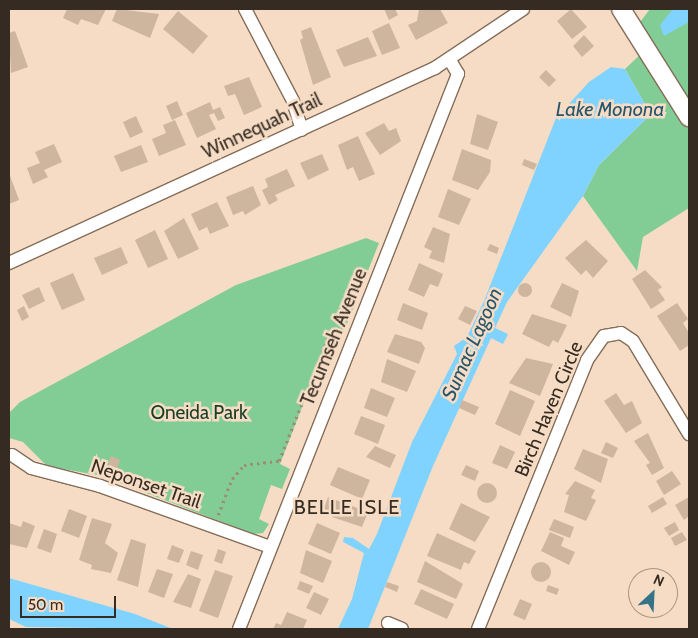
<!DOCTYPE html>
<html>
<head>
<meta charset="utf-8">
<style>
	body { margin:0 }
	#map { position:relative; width:698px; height:638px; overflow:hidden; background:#f6dcc4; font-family:Cabin,sans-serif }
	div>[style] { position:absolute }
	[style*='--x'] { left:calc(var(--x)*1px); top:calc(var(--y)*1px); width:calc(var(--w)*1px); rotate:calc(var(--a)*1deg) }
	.green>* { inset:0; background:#81cd95 }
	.water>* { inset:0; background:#80d3ff }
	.building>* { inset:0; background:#ceb59e }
	.round { border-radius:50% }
	.path>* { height:2.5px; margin-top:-1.25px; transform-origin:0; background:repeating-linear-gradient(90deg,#9d8b7a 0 2.5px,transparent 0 6.5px) }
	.roads { filter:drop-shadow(1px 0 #846d58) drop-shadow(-1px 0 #846d58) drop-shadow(0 1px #846d58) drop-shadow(0 -1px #846d58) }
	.street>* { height:12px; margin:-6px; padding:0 6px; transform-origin:6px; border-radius:6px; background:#fff }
	.secondary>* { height:18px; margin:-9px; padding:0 9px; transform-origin:9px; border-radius:9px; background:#fff }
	span { translate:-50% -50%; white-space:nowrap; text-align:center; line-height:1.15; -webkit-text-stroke:5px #f6dcc4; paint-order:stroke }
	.street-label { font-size:19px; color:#352b22 }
	.park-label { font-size:19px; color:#183d24 }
	.water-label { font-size:20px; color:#27556c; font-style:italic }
	.neighbourhood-label { font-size:20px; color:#352b22; letter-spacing:1px }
	.frame { position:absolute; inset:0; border:10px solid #352b22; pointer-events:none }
	.north { position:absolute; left:628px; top:568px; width:50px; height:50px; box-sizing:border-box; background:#f6dcc4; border:1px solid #a99583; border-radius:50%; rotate:25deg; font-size:14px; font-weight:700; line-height:20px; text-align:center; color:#352b22 }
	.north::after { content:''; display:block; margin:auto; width:18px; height:22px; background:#357389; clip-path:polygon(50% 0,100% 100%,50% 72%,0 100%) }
	.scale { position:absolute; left:20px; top:596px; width:96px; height:22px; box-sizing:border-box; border:2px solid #352b22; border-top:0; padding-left:6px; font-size:15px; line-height:18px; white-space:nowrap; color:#352b22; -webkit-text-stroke:4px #f6dcc4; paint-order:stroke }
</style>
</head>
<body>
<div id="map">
	<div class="green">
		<i style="clip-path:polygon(650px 9px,689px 9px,689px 208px,643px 237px,637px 271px,583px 196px,599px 165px,647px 118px,647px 108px,625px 69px,646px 49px,634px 30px)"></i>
		<i style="clip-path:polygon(366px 238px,379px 243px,339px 344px,328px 340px,280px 464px,290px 469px,282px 489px,271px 485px,259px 519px,269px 524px,263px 533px,253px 534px,102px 476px,47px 466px,23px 442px,9px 438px,9px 413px,20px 402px,236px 285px)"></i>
	</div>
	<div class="water">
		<i style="clip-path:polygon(673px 9px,689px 9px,689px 22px,664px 36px,660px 25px)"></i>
		<i style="clip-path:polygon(611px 67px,625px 69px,647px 108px,647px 118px,599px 165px,583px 196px,507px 302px,495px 328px,508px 334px,503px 344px,491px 338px,433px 466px,368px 629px,338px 629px,352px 599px,364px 553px,343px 542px,344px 537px,353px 538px,369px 549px,377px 534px,412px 442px,457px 354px,454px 346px,467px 337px,484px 301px,556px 118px,589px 82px)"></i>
		<i style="clip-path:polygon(9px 578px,135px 614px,173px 629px,26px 627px,9px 619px)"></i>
	</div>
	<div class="building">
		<i style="clip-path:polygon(67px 9px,106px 9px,98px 25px,81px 19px,78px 25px,63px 18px)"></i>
		<i style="clip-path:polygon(117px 9px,159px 14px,150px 38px,112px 21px)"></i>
		<i style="clip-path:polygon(384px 9px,395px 9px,398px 15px,389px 20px)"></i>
		<i style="clip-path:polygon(419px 9px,440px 9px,448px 23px,416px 40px,408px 25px,417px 21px)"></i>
		<i style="clip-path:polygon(571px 9px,587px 27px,572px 39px,557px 21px)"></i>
		<i style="clip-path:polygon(178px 11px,208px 36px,193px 54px,163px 29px)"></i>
		<i style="clip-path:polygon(389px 23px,400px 48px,382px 55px,372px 31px)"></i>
		<i style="clip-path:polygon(311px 27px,331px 77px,313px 85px,300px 40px,303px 38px,301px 31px)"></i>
		<i style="clip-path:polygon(15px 31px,28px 67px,11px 73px,9px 33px)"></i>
		<i style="clip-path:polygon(584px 35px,594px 46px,582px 57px,573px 46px)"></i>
		<i style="clip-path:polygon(368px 37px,377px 56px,344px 67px,336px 50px)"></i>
		<i style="clip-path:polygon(546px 70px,556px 80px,549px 87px,539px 77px)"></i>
		<i style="clip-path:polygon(249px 77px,262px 107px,244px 115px,235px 94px,228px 96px,224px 86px)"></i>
		<i style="clip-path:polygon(177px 101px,183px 115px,172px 120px,166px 106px)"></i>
		<i style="clip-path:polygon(210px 102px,213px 110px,220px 107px,225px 118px,218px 121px,214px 113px,209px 115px,216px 129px,197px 138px,186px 113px)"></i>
		<i style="clip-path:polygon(477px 114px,498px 122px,488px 150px,470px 144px)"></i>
		<i style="clip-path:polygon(136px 116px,143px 132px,130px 138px,123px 122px)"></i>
		<i style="clip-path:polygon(175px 120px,186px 145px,159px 156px,152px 139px,166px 133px,163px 125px)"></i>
		<i style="clip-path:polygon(384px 123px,389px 131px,396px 128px,401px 141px,380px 155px,365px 133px)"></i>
		<i style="clip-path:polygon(358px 136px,375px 174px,359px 181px,353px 167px,347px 170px,338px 145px)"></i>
		<i style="clip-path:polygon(54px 144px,62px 162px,44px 170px,48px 177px,33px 184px,27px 168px,40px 163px,35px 152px)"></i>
		<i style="clip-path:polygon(141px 145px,148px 162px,121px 172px,114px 156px)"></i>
		<i style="clip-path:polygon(462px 149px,491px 160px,490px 172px,478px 190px,452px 180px)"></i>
		<i style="clip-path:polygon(322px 154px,329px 170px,308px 180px,300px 163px)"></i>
		<i style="clip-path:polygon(524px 159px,537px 164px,534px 170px,522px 165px)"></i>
		<i style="clip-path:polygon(287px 169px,295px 186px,275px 195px,278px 200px,269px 205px,262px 190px,268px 187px,265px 179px)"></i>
		<i style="clip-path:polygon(9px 173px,19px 200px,9px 204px)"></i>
		<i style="clip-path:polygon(253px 186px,261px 205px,245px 215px,243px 211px,233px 215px,226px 197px)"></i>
		<i style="clip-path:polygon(448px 189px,471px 199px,459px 225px,438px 217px)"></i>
		<i style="clip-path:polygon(217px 202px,229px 226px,210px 234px,207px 227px,199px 231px,191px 214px)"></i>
		<i style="clip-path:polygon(184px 218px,199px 249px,178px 259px,164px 231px)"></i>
		<i style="clip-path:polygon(433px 227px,450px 234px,444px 263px,429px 258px,432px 251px,424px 247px)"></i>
		<i style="clip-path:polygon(155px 230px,168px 259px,148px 268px,135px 240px)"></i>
		<i style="clip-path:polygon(586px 240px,608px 261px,593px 278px,586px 270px,581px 275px,565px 258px)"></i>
		<i style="clip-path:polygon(490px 244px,499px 248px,497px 254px,487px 250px)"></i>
		<i style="clip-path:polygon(121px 247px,128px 263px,102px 275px,94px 258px)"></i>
		<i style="clip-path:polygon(419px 263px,443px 274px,438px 287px,430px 284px,424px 297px,408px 290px)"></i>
		<i style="clip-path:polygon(645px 270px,662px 287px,658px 290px,665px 300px,651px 309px,632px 279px)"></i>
		<i style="clip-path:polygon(73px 273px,85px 300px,62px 310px,50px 283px)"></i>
		<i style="clip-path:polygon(562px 283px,579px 291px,571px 317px,550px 307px)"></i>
		<i class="round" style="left:518px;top:283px;width:14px;height:14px"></i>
		<i style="clip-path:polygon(39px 287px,45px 301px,29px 309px,22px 295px)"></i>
		<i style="clip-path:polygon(403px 303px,428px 313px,422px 330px,397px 320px)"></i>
		<i style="clip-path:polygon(677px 303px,688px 319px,683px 323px,689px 333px,689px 345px,680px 351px,657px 316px)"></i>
		<i style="clip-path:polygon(24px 306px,29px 317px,22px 321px,17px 310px)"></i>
		<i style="clip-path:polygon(465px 306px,477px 311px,470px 325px,458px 319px)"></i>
		<i style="clip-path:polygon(532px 314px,567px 325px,558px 343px,553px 340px,549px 347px,522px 334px)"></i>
		<i style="clip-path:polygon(395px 334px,421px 342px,425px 348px,419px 364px,387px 352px)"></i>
		<i style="clip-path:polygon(526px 358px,553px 364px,540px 396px,509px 383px)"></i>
		<i style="clip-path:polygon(387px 359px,416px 371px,407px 392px,381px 382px)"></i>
		<i style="clip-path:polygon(371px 388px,395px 398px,387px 417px,364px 408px)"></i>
		<i style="clip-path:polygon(510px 390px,535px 401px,520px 436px,495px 424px)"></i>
		<i style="clip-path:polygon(616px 393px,624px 405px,632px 401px,642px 423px,626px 433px,604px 401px)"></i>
		<i style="clip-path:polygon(462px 400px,479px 407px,475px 415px,459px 408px)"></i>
		<i style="clip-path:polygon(361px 416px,385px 425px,378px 444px,354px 434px)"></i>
		<i style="clip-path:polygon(648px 433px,664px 468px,652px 475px,646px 465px,650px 463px,634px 441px)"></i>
		<i style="clip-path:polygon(606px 442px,618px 448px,613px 458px,601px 453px)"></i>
		<i style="clip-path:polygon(500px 445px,515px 452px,507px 469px,492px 463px)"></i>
		<i style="clip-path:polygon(375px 446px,396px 455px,390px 468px,366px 457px)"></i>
		<i style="clip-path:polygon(583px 449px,608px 459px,601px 483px,574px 469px)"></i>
		<i style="clip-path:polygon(111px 456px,120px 460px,116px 473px,106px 470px)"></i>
		<i style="clip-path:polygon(466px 465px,479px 471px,475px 481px,461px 475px)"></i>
		<i style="clip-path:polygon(338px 467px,370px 480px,362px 499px,330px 485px)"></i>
		<i style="clip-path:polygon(672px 471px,681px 484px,664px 495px,656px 481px)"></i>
		<i style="clip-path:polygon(575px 481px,595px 490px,591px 498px,596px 500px,586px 521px,564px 512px,569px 495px,565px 494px)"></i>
		<i class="round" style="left:477px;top:483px;width:20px;height:20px"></i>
		<i style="clip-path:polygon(328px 497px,368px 512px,362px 527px,332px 517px,334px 513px,324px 509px)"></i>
		<i style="clip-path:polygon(663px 497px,667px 504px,652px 513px,648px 506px)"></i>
		<i style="clip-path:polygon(689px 497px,689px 516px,684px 520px,675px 505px)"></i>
		<i style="clip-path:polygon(461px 503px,490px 517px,475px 542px,449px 529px)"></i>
		<i style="clip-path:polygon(69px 509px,87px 516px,79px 538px,61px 531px)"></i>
		<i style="clip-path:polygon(92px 518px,112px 524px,105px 543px,118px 553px,111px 573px,91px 569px,92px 565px,79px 560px)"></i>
		<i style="clip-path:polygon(554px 519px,574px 527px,570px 538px,549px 530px)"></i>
		<i style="clip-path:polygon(23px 521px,35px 526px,27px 548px,9px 544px,9px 523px,21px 527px)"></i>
		<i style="clip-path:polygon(675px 522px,679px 530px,669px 536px,664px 528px)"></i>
		<i style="clip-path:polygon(317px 523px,340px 533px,331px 554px,308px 544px)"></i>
		<i style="clip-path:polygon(44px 529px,57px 534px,51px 553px,37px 548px)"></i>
		<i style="clip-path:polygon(550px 532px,564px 538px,561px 546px,575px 552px,569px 565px,541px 551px)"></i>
		<i style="clip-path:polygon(682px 532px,687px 540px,675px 546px,671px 538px)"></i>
		<i style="clip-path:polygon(437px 533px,476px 551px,469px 564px,464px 562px,461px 570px,427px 556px)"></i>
		<i style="clip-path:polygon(131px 539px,146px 544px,138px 587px,117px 580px)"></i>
		<i style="clip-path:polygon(172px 545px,184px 550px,179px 563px,167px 559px)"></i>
		<i style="clip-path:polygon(218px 549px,226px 552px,222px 564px,214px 561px)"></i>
		<i style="clip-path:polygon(306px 550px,332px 561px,323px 583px,300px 573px)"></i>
		<i style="clip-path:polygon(191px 551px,203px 555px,198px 570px,186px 565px)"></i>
		<i style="clip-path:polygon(425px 561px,463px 584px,456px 599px,417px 582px)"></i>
		<i class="round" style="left:531px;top:562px;width:20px;height:20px"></i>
		<i style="clip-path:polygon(157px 569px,173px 574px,164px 598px,148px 592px)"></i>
		<i style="clip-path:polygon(215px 570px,233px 576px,218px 618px,199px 611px)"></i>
		<i style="clip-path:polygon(188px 574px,201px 579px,191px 608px,173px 602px)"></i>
		<i style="clip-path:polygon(300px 581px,313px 586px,309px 594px,297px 589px)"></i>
		<i style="clip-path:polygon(387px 582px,399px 586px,397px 592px,385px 587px)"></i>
		<i style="clip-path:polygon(548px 585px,559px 589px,557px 595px,546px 591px)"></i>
		<i style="clip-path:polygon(421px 589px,454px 604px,447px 619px,414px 604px)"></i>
		<i style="clip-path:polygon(314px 592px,329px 599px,321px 615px,306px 608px)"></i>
		<i style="clip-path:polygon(520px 599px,532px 604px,525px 620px,513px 615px)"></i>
		<i style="clip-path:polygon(287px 612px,307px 620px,303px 629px,273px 629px,276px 623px,281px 625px)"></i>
	</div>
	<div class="path">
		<i style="--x:218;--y:515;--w:39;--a:-69"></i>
		<i style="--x:232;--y:479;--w:18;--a:-49"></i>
		<i style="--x:244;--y:465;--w:35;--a:-7"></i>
		<i style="--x:279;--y:461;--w:133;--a:-68.4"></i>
		<i style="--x:328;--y:337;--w:11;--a:27"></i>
	</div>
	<div class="roads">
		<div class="street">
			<i style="--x:245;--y:9;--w:104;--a:62.4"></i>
			<i style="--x:293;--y:101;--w:30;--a:73"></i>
			<i style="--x:9;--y:263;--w:469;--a:-24.6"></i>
			<i style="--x:435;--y:68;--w:106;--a:-33.8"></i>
			<i style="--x:12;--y:455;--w:23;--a:34"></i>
			<i style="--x:31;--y:468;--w:71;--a:14.6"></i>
			<i style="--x:100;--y:486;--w:181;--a:19.7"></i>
			<i style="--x:388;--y:623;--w:15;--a:23"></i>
			<i style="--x:239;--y:629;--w:597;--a:-68.47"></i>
			<i style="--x:458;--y:74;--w:16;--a:-120"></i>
			<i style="--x:478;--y:629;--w:290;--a:-67.9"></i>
			<i style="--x:587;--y:360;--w:29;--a:-55"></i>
			<i style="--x:604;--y:336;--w:17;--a:-10"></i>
			<i style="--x:621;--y:333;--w:14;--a:34"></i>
			<i style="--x:633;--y:341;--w:109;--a:58.9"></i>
		</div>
		<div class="secondary">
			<i style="--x:621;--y:9;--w:128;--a:57.8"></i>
		</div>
	</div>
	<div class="street-label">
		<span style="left:262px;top:126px;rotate:-25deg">Winnequah Trail</span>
		<span style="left:334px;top:337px;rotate:-68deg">Tecumseh Avenue</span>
		<span style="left:549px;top:409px;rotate:-67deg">Birch Haven Circle</span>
		<span style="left:146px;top:484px;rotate:19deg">Neponset Trail</span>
	</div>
	<div class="park-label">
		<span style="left:199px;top:413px">Oneida Park</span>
	</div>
	<div class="water-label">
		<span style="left:610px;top:109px">Lake Monona</span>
		<span style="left:472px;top:344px;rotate:-66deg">Sumac Lagoon</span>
	</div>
	<div class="neighbourhood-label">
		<span style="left:347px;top:507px">BELLE ISLE</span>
	</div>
	<div class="frame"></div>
	<div class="north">N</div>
	<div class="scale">50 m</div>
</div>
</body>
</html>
